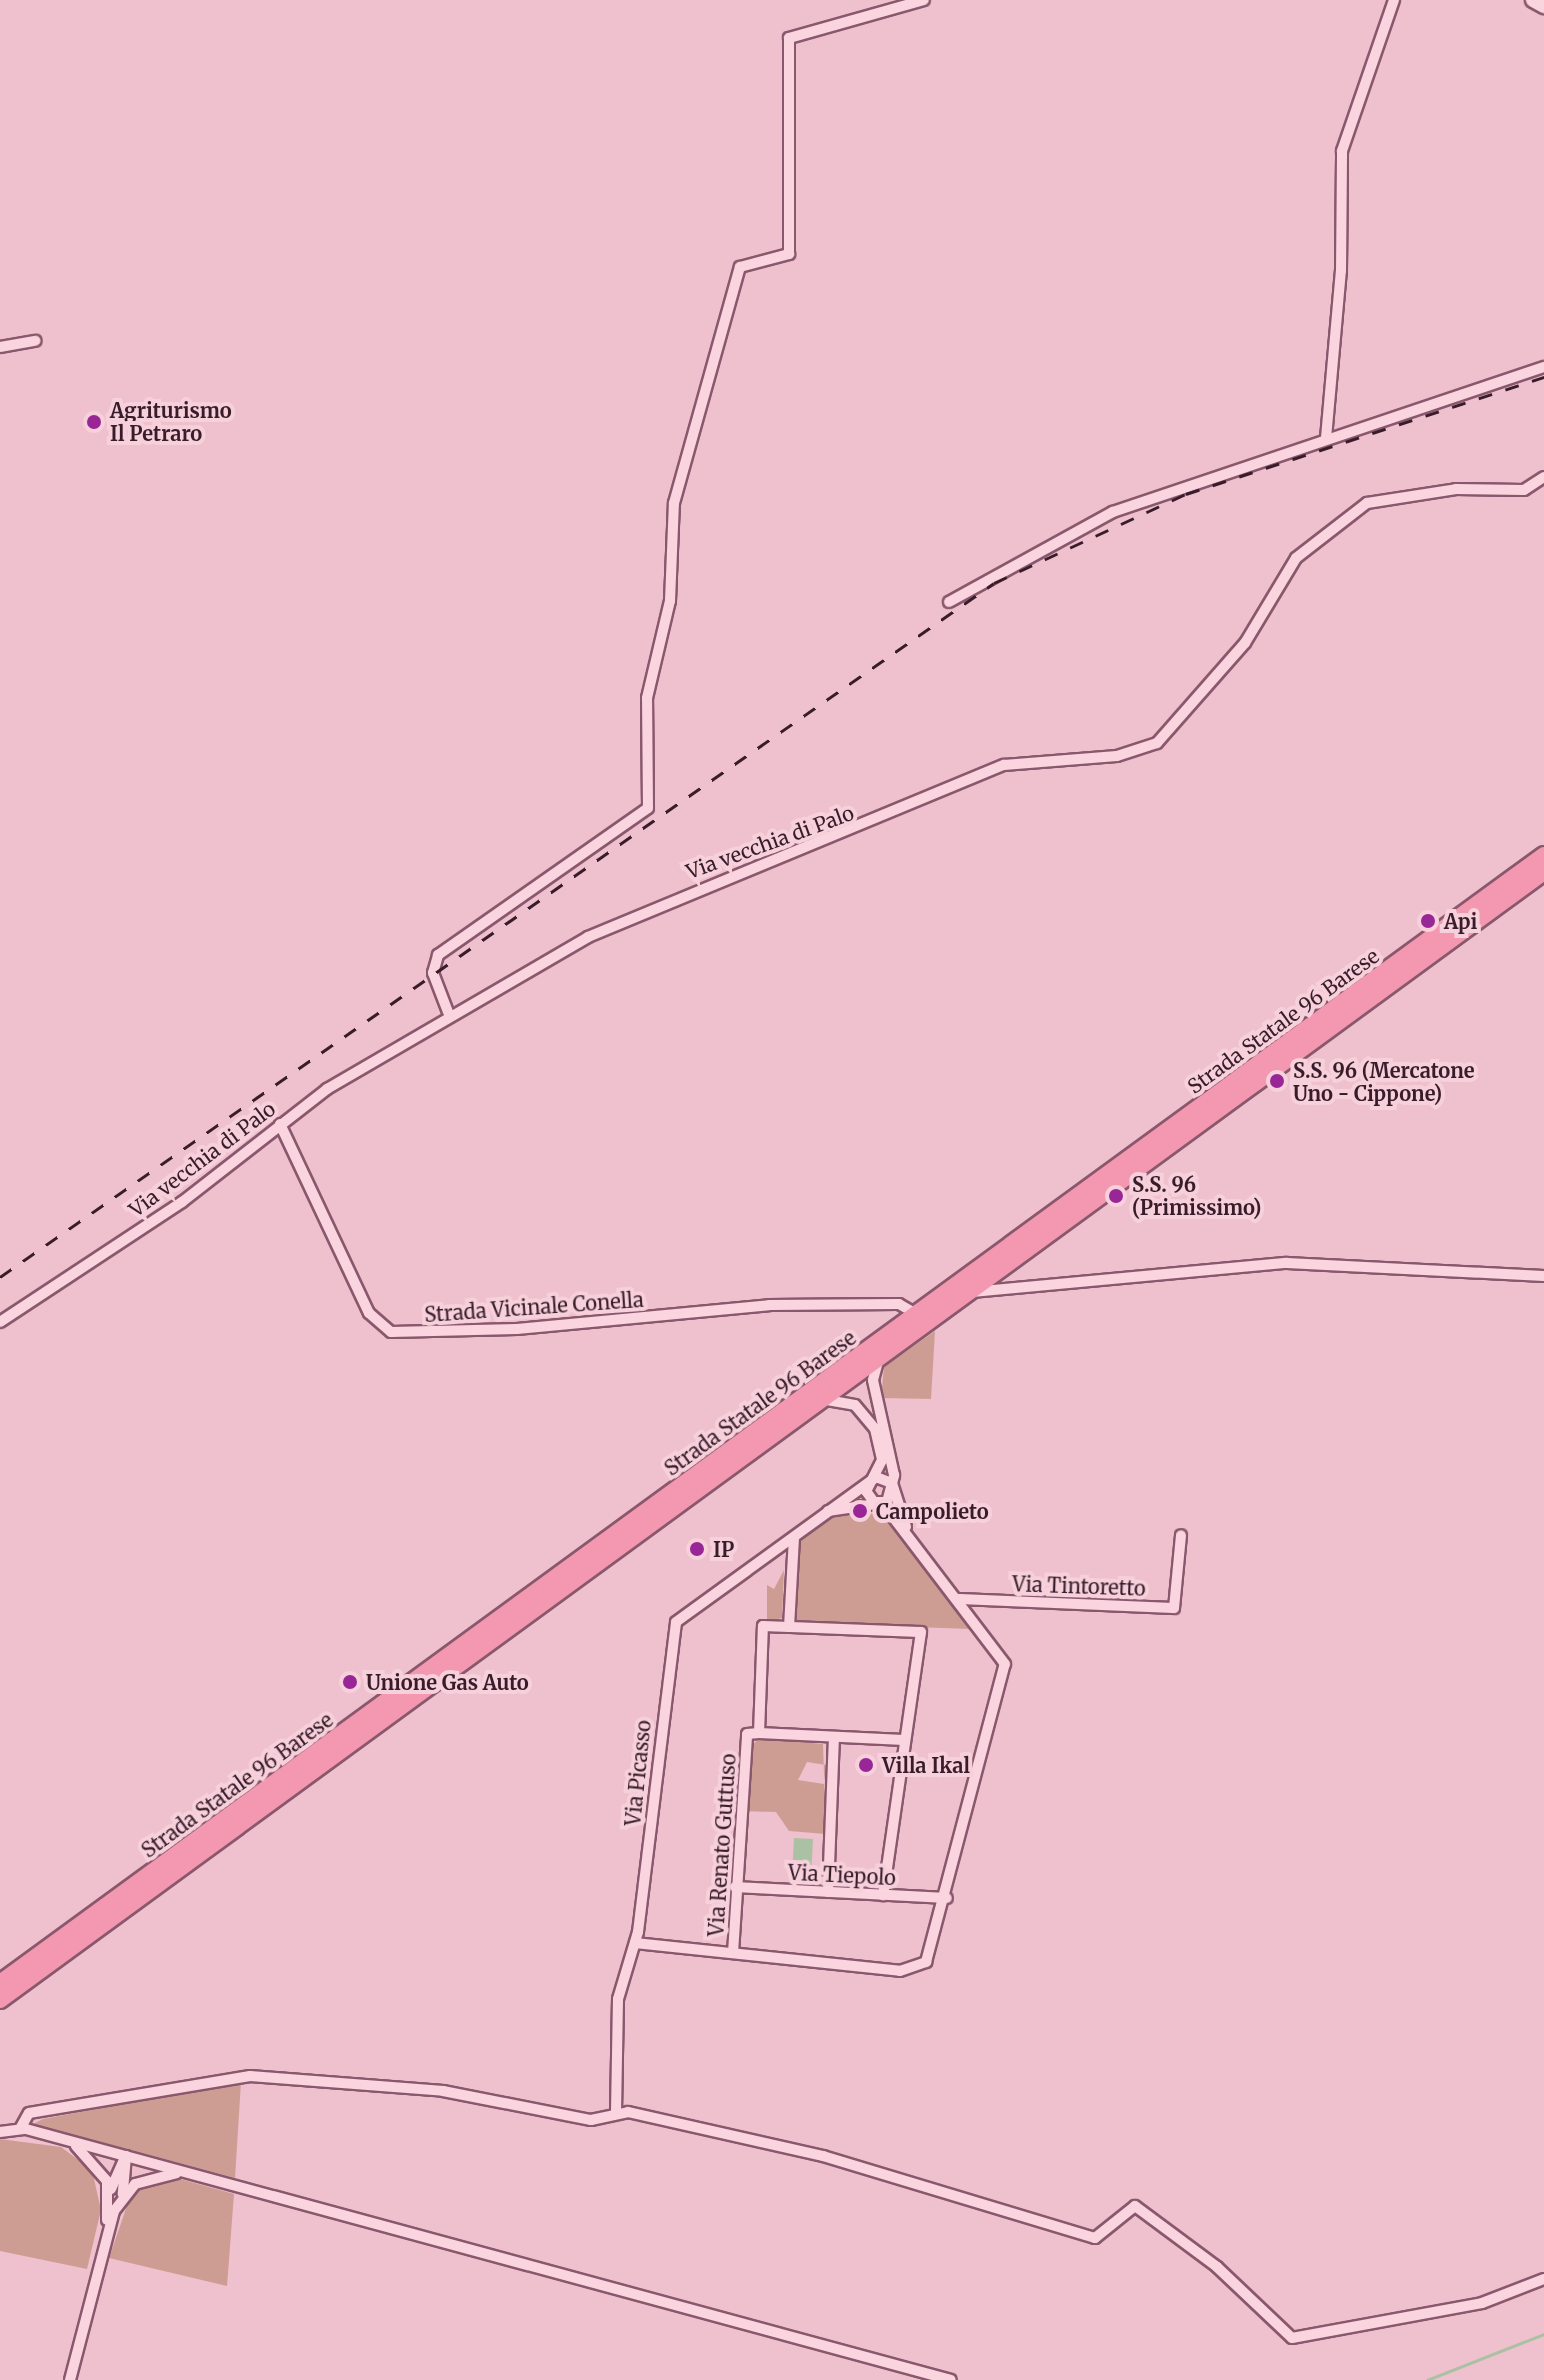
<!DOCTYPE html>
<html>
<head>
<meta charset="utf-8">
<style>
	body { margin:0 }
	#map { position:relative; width:1544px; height:2380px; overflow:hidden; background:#efc0cd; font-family:Merriweather,serif }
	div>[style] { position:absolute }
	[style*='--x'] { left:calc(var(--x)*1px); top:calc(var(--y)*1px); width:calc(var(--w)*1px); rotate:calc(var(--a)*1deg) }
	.green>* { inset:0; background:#cd9d94 }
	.water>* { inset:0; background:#abc1a3 }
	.stream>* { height:3px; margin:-1.5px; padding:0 1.5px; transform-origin:1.5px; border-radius:1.5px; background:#abc1a3 }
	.roads { filter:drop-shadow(2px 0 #89586d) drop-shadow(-2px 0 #89586d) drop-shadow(0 2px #89586d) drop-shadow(0 -2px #89586d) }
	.street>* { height:10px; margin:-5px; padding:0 5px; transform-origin:5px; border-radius:5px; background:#fad4de }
	.secondary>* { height:14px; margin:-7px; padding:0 7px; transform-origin:7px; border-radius:7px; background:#fad4de }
	.primary>* { height:16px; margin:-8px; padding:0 8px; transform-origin:8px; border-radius:8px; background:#f497b0 }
	.rail>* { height:3px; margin-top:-1.5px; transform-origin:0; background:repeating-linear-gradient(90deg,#381c2a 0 14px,transparent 0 28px) }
	.dots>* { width:22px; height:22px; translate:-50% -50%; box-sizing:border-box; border:4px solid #f6d0da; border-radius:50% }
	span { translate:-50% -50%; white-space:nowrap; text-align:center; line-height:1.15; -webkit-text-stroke:8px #f6d0da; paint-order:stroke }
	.poi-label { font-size:20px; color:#381c2a; font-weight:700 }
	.left { translate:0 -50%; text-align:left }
	.street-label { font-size:20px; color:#381c2a }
</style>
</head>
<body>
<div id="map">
	<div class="green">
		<i style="clip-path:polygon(935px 1331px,931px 1399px,881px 1398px,884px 1367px)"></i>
		<i style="clip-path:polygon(839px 1511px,889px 1515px,972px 1629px,793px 1623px,795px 1539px)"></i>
		<i style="clip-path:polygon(784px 1570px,782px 1618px,767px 1622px,767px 1585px,774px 1589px)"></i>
		<i style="clip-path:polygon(evenodd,760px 1738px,823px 1744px,826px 1834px,789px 1831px,776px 1812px,742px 1811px,750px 1747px,760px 1738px,807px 1762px,826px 1765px,824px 1784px,798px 1780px,807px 1762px)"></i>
		<i style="clip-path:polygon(241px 2082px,235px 2178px,33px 2124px,43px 2119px)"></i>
		<i style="clip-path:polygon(0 2139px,61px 2147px,92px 2170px,101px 2210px,87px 2269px,0 2251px)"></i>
		<i style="clip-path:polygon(180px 2179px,234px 2194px,227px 2286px,109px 2258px,131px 2194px,148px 2182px)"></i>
	</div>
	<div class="water">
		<i style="clip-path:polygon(794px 1838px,813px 1839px,811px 1877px,792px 1876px)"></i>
	</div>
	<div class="stream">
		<i style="--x:1427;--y:2380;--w:126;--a:-21.5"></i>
	</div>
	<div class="roads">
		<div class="street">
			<i style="--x:0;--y:347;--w:36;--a:-10"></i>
			<i style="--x:1326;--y:438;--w:168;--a:-84.9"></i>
			<i style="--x:1341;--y:271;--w:120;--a:-89.5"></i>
			<i style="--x:1342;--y:151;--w:160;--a:-71"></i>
			<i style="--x:949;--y:602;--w:187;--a:-28.8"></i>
			<i style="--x:1113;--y:512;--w:455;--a:-18.6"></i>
			<i style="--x:448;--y:1012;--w:42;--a:-111"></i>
			<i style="--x:433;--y:973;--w:19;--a:-74"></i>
			<i style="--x:438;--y:955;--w:256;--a:-35"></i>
			<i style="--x:648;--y:808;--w:110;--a:-90.5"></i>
			<i style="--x:647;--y:698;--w:100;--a:-76.7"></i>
			<i style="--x:670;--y:601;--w:98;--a:-87.7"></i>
			<i style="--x:674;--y:503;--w:245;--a:-74.4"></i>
			<i style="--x:740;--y:267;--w:51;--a:-14.9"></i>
			<i style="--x:789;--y:254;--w:216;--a:-90"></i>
			<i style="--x:789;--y:38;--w:140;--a:-15.7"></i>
			<i style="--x:280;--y:1124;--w:209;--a:64.8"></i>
			<i style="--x:369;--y:1313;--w:29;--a:41"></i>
			<i style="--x:391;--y:1332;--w:126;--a:-1.4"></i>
			<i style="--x:517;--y:1329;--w:253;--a:-5.4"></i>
			<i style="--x:769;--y:1305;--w:130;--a:-0.4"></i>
			<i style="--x:899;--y:1304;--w:20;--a:30"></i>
			<i style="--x:972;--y:1292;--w:316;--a:-5.3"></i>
			<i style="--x:1287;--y:1263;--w:257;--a:2.9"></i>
			<i style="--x:0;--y:1322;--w:218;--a:-33.4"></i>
			<i style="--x:182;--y:1202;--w:184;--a:-37.9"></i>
			<i style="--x:327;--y:1089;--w:302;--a:-30.2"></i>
			<i style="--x:588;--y:937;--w:450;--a:-22.5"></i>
			<i style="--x:1004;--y:765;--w:113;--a:-4.6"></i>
			<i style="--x:1117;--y:756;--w:42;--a:-18"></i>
			<i style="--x:1157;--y:743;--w:133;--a:-48.7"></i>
			<i style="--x:1245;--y:643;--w:99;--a:-59"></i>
			<i style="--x:1296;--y:558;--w:90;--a:-37.8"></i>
			<i style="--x:1367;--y:503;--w:90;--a:-8.9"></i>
			<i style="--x:1456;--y:489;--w:68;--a:0.8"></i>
			<i style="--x:1524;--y:490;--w:24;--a:-33"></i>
			<i style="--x:827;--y:1400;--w:28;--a:10"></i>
			<i style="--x:855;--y:1405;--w:31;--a:50"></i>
			<i style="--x:875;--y:1429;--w:32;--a:77"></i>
			<i style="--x:882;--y:1460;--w:35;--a:117"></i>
			<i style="--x:866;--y:1491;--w:14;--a:54"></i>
			<i style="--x:874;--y:1502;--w:13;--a:0"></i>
			<i style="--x:887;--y:1502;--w:28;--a:-75"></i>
			<i style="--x:894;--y:1475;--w:97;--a:-102.5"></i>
			<i style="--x:873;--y:1380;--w:20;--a:-75"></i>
			<i style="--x:828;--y:1511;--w:49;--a:-8.3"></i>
			<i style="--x:959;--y:1599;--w:215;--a:2.4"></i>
			<i style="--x:1174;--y:1608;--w:73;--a:-84.5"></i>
			<i style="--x:789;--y:1627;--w:132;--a:2.2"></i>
			<i style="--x:921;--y:1632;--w:266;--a:98.2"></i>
			<i style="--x:759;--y:1733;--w:145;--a:2.8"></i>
			<i style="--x:735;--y:1887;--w:212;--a:3"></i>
			<i style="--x:828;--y:1892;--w:155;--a:-87.8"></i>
			<i style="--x:635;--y:1943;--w:266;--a:6"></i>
			<i style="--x:900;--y:1971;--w:28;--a:-19"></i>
			<i style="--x:926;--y:1962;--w:308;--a:-75.2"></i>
			<i style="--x:1005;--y:1664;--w:201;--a:-127.3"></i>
			<i style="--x:733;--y:1953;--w:219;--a:-86.3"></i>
			<i style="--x:747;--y:1734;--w:12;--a:-5"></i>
			<i style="--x:759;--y:1733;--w:107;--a:-87.9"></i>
			<i style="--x:763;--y:1626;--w:26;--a:2"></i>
			<i style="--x:789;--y:1627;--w:90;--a:-86.8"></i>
			<i style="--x:616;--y:2113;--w:114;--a:-89"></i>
			<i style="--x:618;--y:1999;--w:70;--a:-73.4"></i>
			<i style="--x:638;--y:1932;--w:312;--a:-83"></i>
			<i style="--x:676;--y:1622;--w:247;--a:-35.9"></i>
			<i style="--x:876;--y:1477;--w:17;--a:21"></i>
			<i style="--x:892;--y:1483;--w:46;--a:72.3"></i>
			<i style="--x:20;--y:2129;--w:18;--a:-61"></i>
			<i style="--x:29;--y:2113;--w:224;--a:-9.5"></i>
			<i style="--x:250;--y:2076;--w:194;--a:4.4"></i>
			<i style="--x:443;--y:2091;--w:151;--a:11.1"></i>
			<i style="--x:591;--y:2120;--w:38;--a:-12"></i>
			<i style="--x:628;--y:2112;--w:200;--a:12.7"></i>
			<i style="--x:823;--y:2156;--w:284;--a:16.8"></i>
			<i style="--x:1095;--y:2238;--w:51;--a:-38.7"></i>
			<i style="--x:1135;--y:2206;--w:102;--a:36.6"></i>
			<i style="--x:1217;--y:2267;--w:103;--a:43.4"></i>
			<i style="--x:1292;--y:2338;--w:193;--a:-10.4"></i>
			<i style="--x:1482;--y:2303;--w:66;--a:-21.2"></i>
			<i style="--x:0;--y:2132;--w:26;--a:-7"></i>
			<i style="--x:26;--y:2129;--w:958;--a:15.18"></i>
			<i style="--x:76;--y:2146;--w:47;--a:48.5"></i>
			<i style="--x:107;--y:2181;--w:39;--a:90"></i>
			<i style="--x:111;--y:2189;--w:36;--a:-66"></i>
			<i style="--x:126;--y:2156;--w:38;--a:95"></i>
			<i style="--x:70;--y:2380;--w:175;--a:-75.4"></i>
			<i style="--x:114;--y:2211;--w:34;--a:-52"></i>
			<i style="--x:135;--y:2184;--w:43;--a:-14.7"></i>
		</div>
		<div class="secondary">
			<i style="--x:1533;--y:0;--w:13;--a:29"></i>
		</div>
		<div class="primary">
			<i style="--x:0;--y:1983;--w:1912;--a:-36.15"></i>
			<i style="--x:0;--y:2000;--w:1912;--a:-36.15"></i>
		</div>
	</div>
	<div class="rail">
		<i style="--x:0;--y:1277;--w:1212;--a:-34.92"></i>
		<i style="--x:994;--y:583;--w:212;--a:-24.9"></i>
		<i style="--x:1186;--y:494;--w:377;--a:-18.1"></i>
	</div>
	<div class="dots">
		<i style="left:94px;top:422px;background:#992696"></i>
		<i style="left:1428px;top:921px;background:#992696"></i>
		<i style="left:1277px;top:1081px;background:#992696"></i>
		<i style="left:1116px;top:1196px;background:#992696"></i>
		<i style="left:860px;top:1511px;background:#992696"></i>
		<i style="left:697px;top:1549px;background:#992696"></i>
		<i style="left:350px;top:1682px;background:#992696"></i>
		<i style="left:866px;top:1765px;background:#992696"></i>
	</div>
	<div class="poi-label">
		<span class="left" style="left:110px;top:422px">Agriturismo<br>Il Petraro</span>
		<span class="left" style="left:1444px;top:921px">Api</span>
		<span class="left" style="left:1293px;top:1082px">S.S. 96 (Mercatone<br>Uno - Cippone)</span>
		<span class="left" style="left:1132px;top:1196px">S.S. 96<br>(Primissimo)</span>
		<span class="left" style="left:876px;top:1511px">Campolieto</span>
		<span class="left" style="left:713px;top:1549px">IP</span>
		<span class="left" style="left:366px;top:1682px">Unione Gas Auto</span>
		<span class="left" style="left:882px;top:1765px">Villa Ikal</span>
	</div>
	<div class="street-label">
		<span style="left:770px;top:842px;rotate:-20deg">Via vecchia di Palo</span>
		<span style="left:1283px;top:1021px;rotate:-36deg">Strada Statale 96 Barese</span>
		<span style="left:202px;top:1159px;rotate:-37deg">Via vecchia di Palo</span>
		<span style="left:534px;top:1307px;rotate:-4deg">Strada Vicinale Conella</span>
		<span style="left:760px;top:1403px;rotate:-36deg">Strada Statale 96 Barese</span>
		<span style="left:1079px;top:1586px;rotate:2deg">Via Tintoretto</span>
		<span style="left:638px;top:1773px;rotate:-84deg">Via Picasso</span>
		<span style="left:237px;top:1785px;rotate:-36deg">Strada Statale 96 Barese</span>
		<span style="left:722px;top:1845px;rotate:-86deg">Via Renato Guttuso</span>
		<span style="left:842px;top:1875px;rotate:3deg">Via Tiepolo</span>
	</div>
</div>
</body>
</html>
